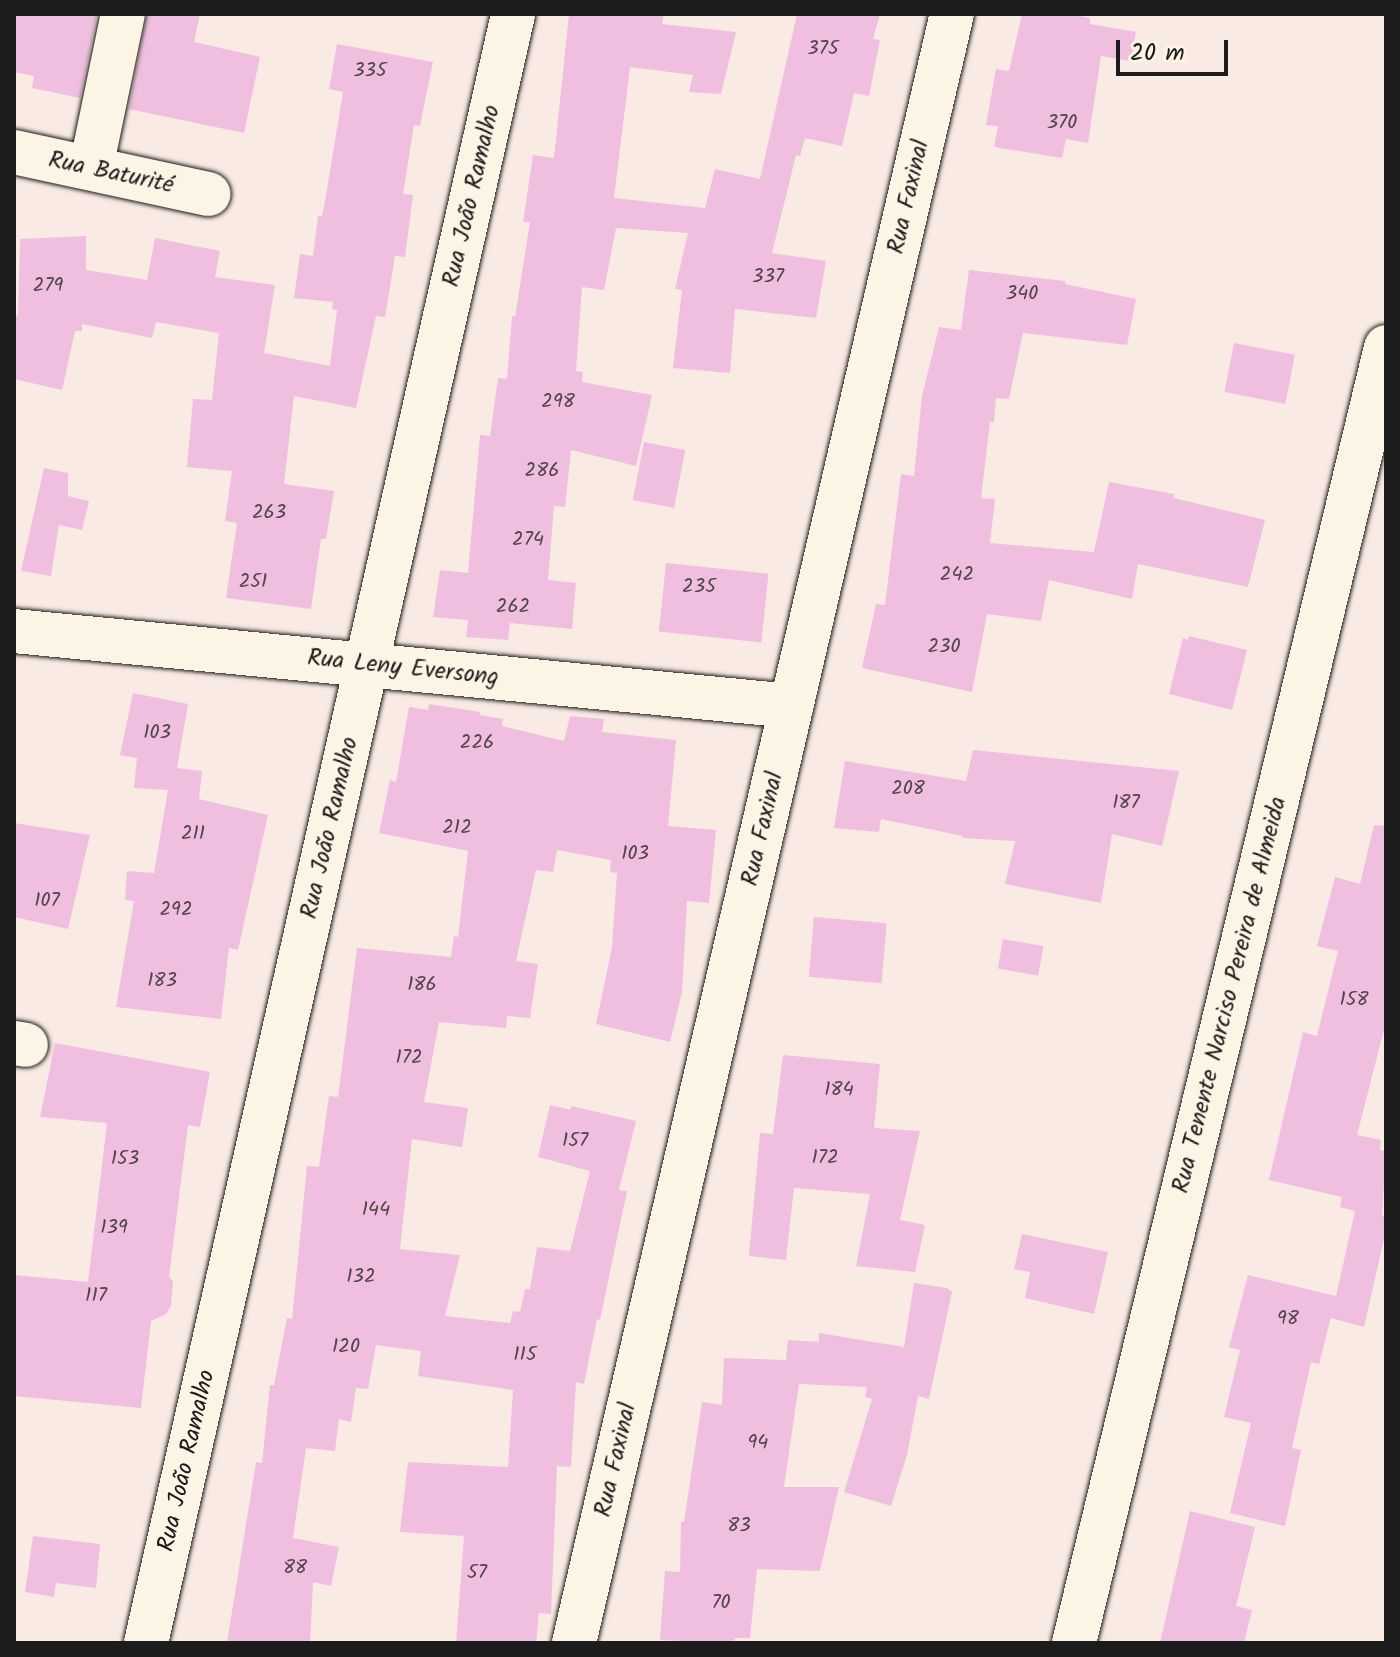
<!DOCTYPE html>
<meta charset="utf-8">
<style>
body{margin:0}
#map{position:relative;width:1400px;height:1657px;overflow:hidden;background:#faeae4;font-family:Kalam,sans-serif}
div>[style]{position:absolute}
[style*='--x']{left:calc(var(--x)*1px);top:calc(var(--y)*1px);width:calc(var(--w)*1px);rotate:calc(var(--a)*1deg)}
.building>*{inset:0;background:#f0bfdf;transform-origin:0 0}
.roads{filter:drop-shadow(0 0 2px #1c1c1c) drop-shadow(0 0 2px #1c1c1c)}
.minor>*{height:44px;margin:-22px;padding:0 22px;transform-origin:22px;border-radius:22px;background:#fcf5e5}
span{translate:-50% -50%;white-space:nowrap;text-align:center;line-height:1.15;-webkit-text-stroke:6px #fcf5e5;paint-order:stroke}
.number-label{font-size:20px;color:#51454d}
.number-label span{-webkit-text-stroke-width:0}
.street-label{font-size:24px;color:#1c1c1c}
.frame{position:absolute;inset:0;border:16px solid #1c1c1c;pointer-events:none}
.scale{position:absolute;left:1116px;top:40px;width:112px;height:36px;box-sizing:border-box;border:4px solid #1c1c1c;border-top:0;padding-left:10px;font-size:24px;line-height:28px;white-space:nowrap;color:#1c1c1c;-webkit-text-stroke:6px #fcf5e5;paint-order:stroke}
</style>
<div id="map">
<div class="building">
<i style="clip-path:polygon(14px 14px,97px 14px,80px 98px,32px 88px,34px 76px,14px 72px)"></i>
<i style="clip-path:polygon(147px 14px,200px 14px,194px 42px,260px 57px,244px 133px,129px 109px)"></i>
<i style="clip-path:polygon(569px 14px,664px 14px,662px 24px,736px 32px,721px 94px,689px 92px,693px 75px,630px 67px,614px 198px,705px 208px,715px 169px,760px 179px,797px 14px,880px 14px,873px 39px,880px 40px,869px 96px,854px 93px,842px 146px,805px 138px,800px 156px,796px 155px,772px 253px,826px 261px,816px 318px,735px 309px,730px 373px,673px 368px,682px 290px,675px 289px,688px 233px,616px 228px,604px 290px,582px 287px,576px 371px,583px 372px,582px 382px,652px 395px,636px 466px,571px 450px,565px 507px,554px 506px,548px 580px,576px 583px,572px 629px,510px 623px,508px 640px,466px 637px,468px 620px,433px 617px,440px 570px,468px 573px,480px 435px,490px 436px,498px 378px,507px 379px,512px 316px,515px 317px,530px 222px,523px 222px,533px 155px,554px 158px)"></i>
<i style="clip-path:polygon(1022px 14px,1070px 14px,1090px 18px,1090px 24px,1136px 32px,1131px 61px,1101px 56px,1088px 143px,1066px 139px,1062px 158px,994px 147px,998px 126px,986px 125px,996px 69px,1009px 71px)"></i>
<i style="clip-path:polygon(337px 44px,433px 62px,420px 126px,414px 125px,403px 194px,413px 195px,405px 257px,395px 256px,385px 317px,376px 316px,356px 408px,294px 396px,284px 484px,334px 491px,326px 539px,321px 539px,311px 609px,226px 598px,237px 523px,225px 521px,232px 471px,187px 467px,193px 399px,212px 400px,219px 333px,156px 322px,152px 338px,82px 324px,82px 331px,75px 331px,62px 390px,14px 379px,14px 315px,18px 316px,20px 239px,86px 236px,86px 270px,147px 280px,155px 238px,220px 251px,215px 277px,275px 285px,264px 353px,330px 366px,337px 310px,332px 309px,333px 302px,294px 298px,300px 254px,313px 256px,318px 216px,322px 216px,325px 201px,343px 92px,329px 89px)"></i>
<i style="clip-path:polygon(969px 270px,1065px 281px,1065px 284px,1136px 299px,1127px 345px,1023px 333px,1009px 399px,996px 398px,994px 422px,990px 422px,981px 498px,995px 499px,990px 543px,1094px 552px,1109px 482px,1174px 494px,1174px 498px,1265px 520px,1248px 587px,1138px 564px,1132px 599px,1049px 580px,1041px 621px,987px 614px,972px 692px,862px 668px,876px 604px,885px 605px,901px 474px,914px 476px,922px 396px,939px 327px,961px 330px)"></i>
<i style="left:1234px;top:343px;width:62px;height:50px;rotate:11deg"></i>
<i style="left:644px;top:442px;width:42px;height:59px;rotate:11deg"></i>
<i style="clip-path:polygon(44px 468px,68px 473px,68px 496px,89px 501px,82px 530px,59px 525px,51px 576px,21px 571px)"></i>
<i style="left:666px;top:563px;width:103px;height:69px;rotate:6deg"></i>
<i style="clip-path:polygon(1189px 636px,1247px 650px,1232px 710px,1169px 694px,1183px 638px,1188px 640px)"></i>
<i style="clip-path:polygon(133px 693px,188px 704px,177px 768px,202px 771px,199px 799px,268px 815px,238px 950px,229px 948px,221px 1019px,116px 1007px,134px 901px,125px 900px,127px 871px,154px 873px,168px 790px,134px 788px,137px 758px,120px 755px)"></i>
<i style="clip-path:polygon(429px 704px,480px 712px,480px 715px,503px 719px,502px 726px,564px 741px,570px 716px,604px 719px,602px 732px,676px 740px,668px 826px,716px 830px,709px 903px,687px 901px,682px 992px,670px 1042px,596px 1024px,612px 947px,617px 873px,610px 872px,611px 860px,557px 850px,553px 872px,536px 870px,516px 961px,538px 964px,530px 1018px,507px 1016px,506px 1028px,439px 1022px,424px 1102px,468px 1108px,462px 1147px,412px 1139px,400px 1249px,460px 1255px,445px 1316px,510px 1323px,513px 1311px,520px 1312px,525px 1289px,530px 1289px,537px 1247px,570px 1251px,590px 1171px,538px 1157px,550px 1105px,571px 1110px,571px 1106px,636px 1121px,619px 1190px,627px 1191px,600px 1320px,597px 1319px,584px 1384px,576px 1382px,571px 1467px,557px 1466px,551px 1614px,539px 1613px,536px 1643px,456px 1643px,464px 1536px,400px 1532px,408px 1462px,508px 1467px,513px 1390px,418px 1376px,421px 1351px,376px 1345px,368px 1389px,356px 1388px,351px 1422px,339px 1419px,335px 1451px,306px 1448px,293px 1538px,339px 1547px,331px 1586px,313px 1582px,310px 1643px,227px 1643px,256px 1462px,262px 1463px,270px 1385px,274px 1385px,287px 1318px,292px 1319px,307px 1166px,319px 1167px,329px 1096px,338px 1097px,357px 948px,451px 957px,454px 936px,458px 937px,468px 851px,379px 833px,390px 780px,396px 782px,409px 707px,428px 710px)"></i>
<i style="clip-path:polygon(973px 750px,1179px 771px,1162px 846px,1112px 834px,1101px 903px,1005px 884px,1015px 841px,962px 838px,963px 836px,881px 819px,879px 832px,834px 828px,845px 761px,966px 781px)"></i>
<i style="clip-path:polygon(14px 823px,90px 835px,68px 929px,14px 917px)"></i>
<i style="clip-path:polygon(1374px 825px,1386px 826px,1386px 1022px,1357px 1135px,1381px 1140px,1380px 1150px,1386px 1152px,1382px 1216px,1386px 1217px,1386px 1230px,1364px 1327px,1331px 1318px,1332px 1313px,1319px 1364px,1311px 1362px,1292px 1448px,1301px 1450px,1285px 1526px,1230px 1513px,1251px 1423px,1224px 1417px,1240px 1350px,1229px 1347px,1248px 1275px,1336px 1296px,1355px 1211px,1340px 1207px,1342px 1197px,1269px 1180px,1303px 1032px,1317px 1036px,1338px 951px,1317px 946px,1335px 877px,1360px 884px)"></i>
<i style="left:814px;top:917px;width:73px;height:60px;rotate:5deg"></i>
<i style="left:1003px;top:939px;width:41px;height:30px;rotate:10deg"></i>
<i style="clip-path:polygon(55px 1043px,210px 1072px,200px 1127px,188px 1125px,169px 1277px,173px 1281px,171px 1306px,166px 1314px,151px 1321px,141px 1408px,14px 1396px,14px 1275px,88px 1282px,107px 1123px,40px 1117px)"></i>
<i style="clip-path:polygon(783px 1055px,880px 1064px,874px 1128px,920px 1131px,900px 1220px,925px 1225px,915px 1272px,856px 1266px,870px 1194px,794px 1188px,786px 1260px,749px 1256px,760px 1133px,773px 1134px)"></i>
<i style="clip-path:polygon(1022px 1234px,1108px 1252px,1094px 1314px,1025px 1298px,1030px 1272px,1014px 1269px)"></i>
<i style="clip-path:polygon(914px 1283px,947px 1288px,952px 1292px,929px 1399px,918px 1396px,907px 1455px,891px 1506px,844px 1492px,872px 1399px,865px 1397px,867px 1387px,799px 1384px,784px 1487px,839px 1487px,820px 1571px,757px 1569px,750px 1638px,735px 1638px,734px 1643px,660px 1640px,665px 1571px,680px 1572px,681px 1522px,684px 1522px,702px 1402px,722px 1405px,724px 1358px,786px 1360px,788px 1340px,819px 1342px,819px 1333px,904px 1347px)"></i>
<i style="clip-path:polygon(1190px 1511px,1255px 1527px,1236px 1606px,1252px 1610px,1244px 1643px,1160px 1643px)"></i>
<i style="clip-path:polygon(33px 1536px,100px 1544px,96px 1588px,56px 1583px,54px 1597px,25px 1592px)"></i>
</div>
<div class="roads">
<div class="minor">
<i style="--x:14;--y:152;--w:199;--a:12.2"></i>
<i style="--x:91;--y:168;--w:157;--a:-78.3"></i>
<i style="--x:14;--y:631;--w:781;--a:5.51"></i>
<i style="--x:14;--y:1043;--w:12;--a:9"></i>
<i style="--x:146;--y:1643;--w:1670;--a:-77.3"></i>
<i style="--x:574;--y:1643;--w:1672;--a:-76.94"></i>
<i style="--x:1074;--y:1643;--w:1333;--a:-76.46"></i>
</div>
</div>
<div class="number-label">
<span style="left:823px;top:49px">375</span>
<span style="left:370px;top:71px">335</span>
<span style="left:1062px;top:123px">370</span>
<span style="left:768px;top:277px">337</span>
<span style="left:48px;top:286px">279</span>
<span style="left:1022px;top:294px">340</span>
<span style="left:558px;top:402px">298</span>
<span style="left:542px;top:471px">286</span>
<span style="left:269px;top:513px">263</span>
<span style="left:528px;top:540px">274</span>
<span style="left:957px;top:575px">242</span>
<span style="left:253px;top:582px">251</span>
<span style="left:699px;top:587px">235</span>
<span style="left:513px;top:607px">262</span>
<span style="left:944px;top:647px">230</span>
<span style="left:157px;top:733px">103</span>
<span style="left:477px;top:743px">226</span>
<span style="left:908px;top:789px">208</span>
<span style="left:1126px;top:803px">187</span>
<span style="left:457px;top:828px">212</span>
<span style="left:193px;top:834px">211</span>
<span style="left:635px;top:854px">103</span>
<span style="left:47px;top:901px">107</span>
<span style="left:176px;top:910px">292</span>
<span style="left:162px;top:981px">183</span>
<span style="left:422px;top:985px">186</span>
<span style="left:1354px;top:1000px">158</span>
<span style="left:409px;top:1058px">172</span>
<span style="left:839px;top:1090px">184</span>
<span style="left:575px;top:1141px">157</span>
<span style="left:825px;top:1158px">172</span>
<span style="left:125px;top:1159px">153</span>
<span style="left:376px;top:1210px">144</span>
<span style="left:114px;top:1228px">139</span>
<span style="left:361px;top:1277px">132</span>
<span style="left:96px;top:1296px">117</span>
<span style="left:1288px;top:1319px">98</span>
<span style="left:346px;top:1347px">120</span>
<span style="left:525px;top:1355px">115</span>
<span style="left:758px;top:1443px">94</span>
<span style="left:739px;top:1526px">83</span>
<span style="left:295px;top:1568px">88</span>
<span style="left:477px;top:1573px">57</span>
<span style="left:721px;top:1603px">70</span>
</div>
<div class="street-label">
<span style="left:111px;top:173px;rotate:12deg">Rua Baturité</span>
<span style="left:472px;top:196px;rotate:-77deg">Rua João Ramalho</span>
<span style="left:909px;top:197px;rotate:-77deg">Rua Faxinal</span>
<span style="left:403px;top:668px;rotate:6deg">Rua Leny Eversong</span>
<span style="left:330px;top:828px;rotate:-77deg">Rua João Ramalho</span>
<span style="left:763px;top:829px;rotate:-77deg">Rua Faxinal</span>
<span style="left:1230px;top:995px;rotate:-76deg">Rua Tenente Narciso Pereira de Almeida</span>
<span style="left:616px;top:1460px;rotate:-77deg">Rua Faxinal</span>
<span style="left:187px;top:1461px;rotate:-77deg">Rua João Ramalho</span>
</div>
<div class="frame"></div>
<div class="scale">20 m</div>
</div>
